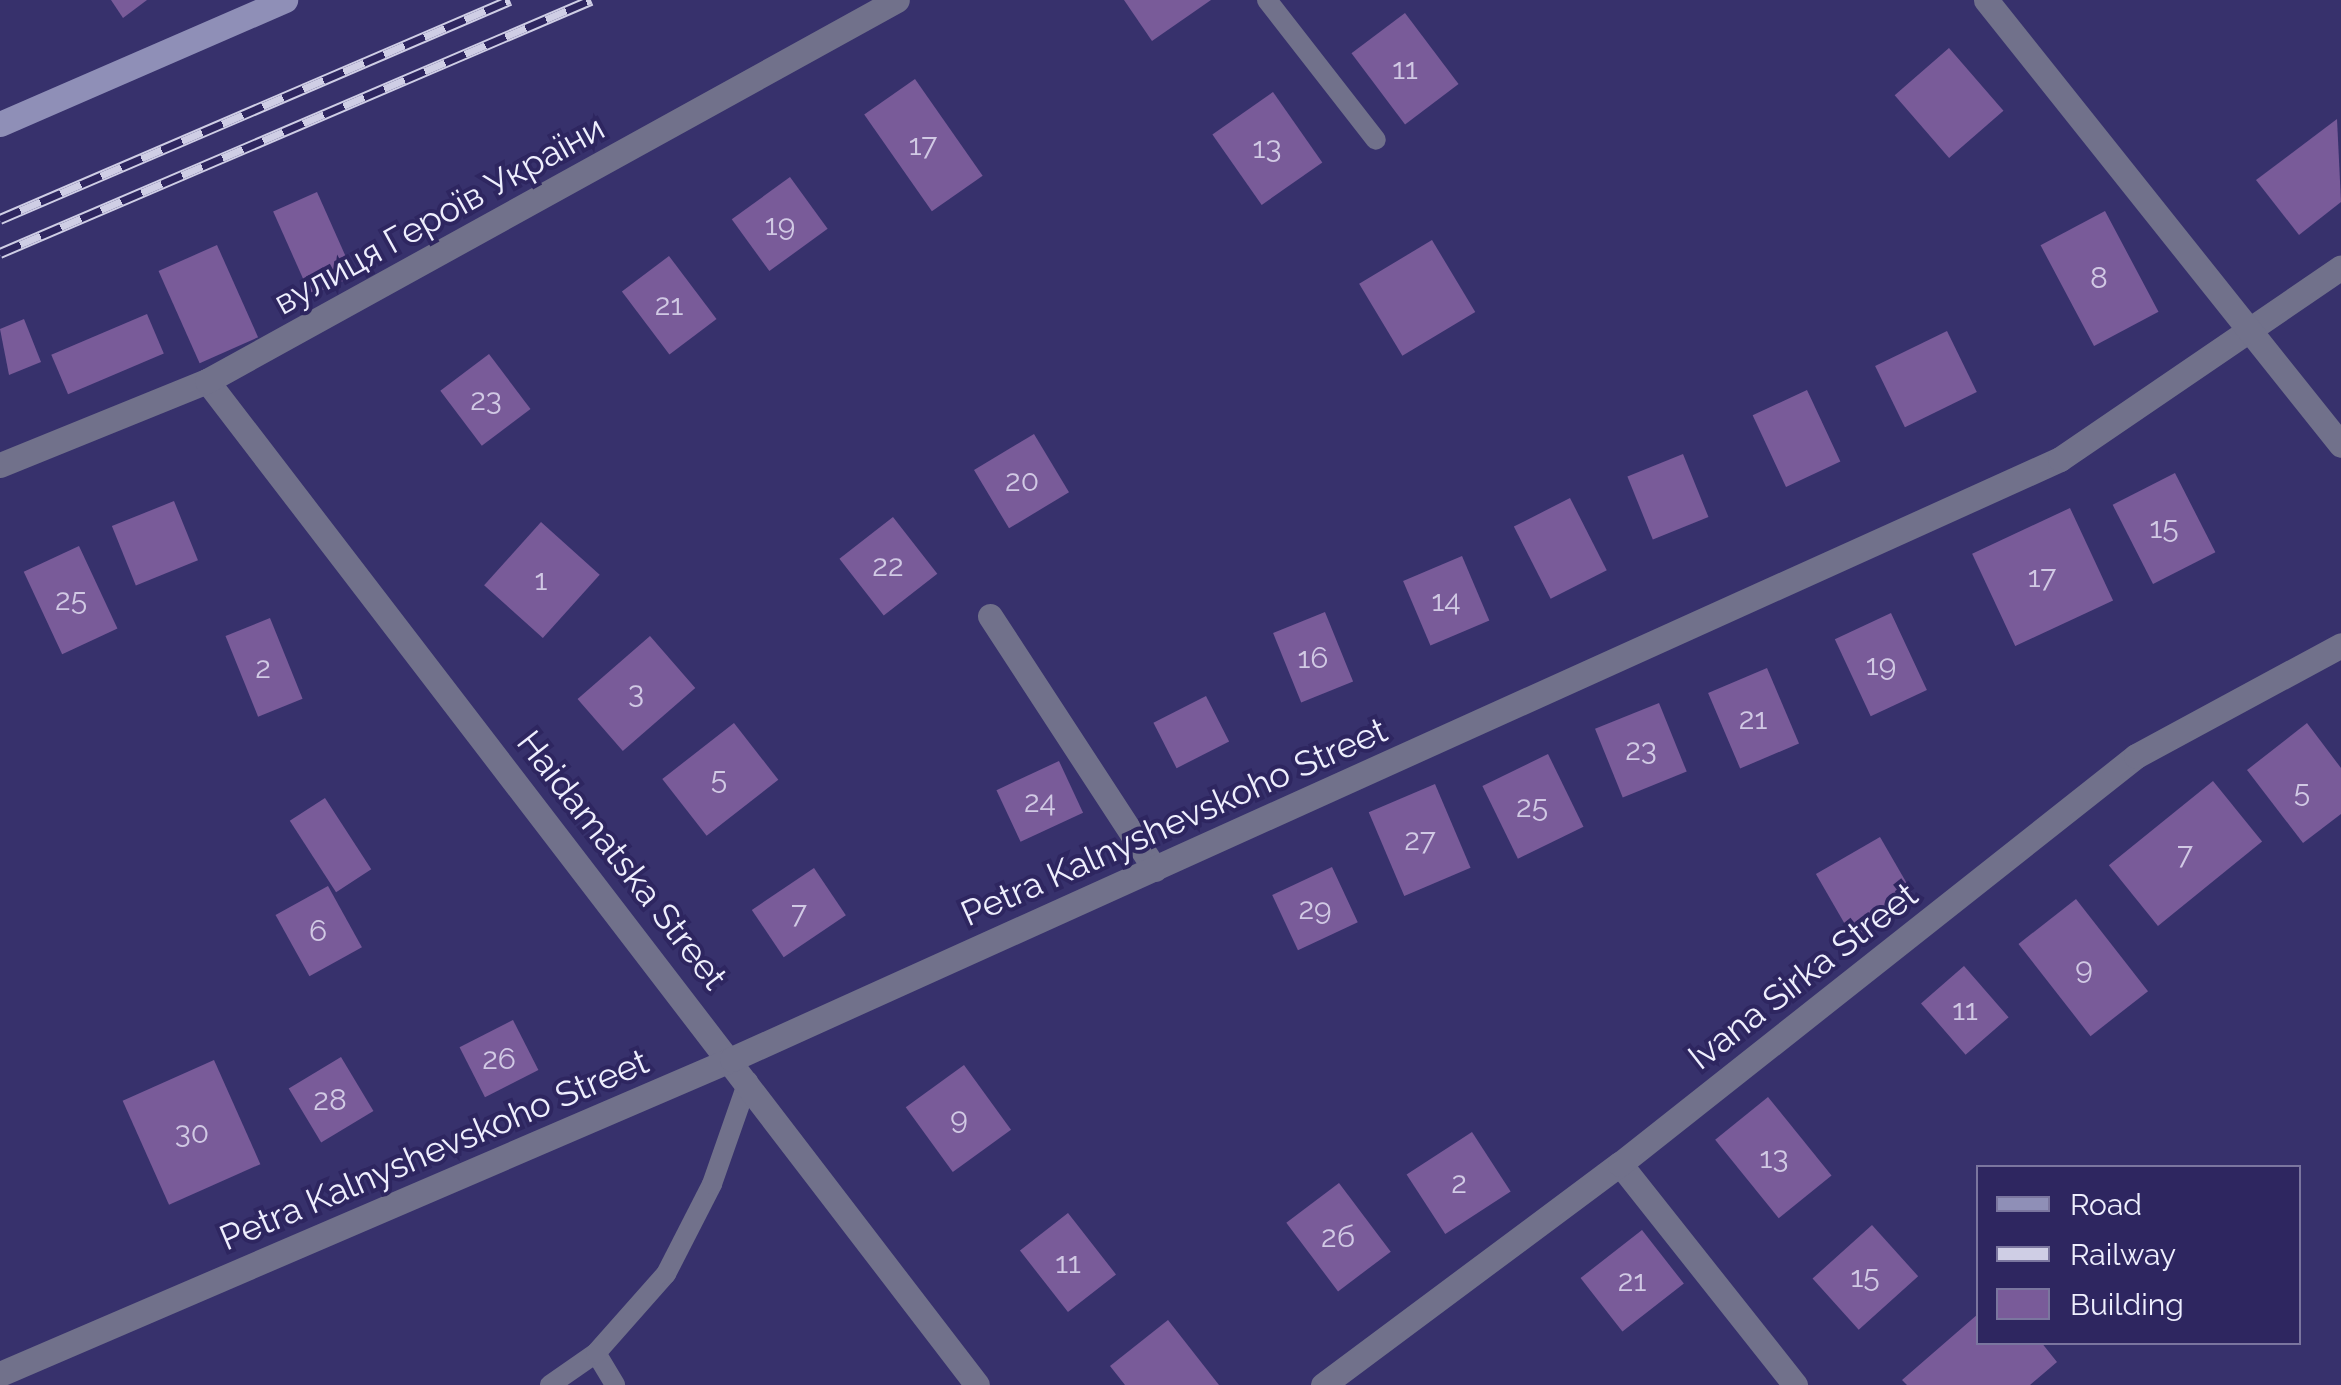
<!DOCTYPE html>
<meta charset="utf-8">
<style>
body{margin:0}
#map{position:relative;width:2341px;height:1385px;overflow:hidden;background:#37316c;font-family:Raleway,sans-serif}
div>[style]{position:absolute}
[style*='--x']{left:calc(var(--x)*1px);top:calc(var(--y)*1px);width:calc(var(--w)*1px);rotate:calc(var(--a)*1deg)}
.building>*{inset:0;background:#795b99;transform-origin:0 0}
.service>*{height:20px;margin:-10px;padding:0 10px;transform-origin:10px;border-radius:10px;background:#71718b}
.minor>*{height:25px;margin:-12.5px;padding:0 12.5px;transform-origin:12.5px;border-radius:12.5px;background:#71718b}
.tertiary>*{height:25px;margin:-12.5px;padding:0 12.5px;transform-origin:12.5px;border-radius:12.5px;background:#71718b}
.secondary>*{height:25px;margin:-12.5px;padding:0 12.5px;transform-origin:12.5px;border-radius:12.5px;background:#8f8fb7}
.rail>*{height:11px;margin-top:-5.5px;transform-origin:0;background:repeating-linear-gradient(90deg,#2e2660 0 22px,#cfcee5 0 44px);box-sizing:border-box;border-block:2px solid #cfcee5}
span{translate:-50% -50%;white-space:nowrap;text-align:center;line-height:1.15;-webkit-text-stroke:8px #2e2660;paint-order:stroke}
.number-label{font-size:30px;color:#d1c9e4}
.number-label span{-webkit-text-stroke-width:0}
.street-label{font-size:35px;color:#eeeefd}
.legend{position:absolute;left:1976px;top:1165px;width:325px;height:180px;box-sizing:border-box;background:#2e2660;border:2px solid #7b769f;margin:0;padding:12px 18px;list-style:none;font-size:30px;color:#eeeefd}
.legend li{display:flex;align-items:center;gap:20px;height:50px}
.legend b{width:50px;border:2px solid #7b769f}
</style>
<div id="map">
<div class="building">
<i style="clip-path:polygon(111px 0,147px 0,123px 18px)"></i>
<i style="clip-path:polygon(1124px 0,1211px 0,1152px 41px)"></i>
<i style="left:1405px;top:13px;width:89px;height:67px;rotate:53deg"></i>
<i style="left:1949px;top:48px;width:83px;height:72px;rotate:49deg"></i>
<i style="left:915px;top:79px;width:118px;height:62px;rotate:55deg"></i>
<i style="left:1273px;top:92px;width:86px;height:74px;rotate:55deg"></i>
<i style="clip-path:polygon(2337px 119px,2341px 202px,2299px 235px,2256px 180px)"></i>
<i style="left:790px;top:177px;width:64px;height:72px;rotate:54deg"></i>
<i style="left:317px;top:192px;width:92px;height:48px;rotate:66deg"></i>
<i style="left:2105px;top:211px;width:114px;height:73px;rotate:62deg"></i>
<i style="left:1432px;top:240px;width:84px;height:85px;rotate:59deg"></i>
<i style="left:217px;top:245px;width:101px;height:64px;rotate:66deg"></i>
<i style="left:669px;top:256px;width:79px;height:59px;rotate:53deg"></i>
<i style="left:147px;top:314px;width:43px;height:104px;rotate:67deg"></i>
<i style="clip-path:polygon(24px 319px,41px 362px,9px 375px,0 329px)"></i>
<i style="left:1947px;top:331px;width:68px;height:80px;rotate:64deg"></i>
<i style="left:489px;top:354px;width:69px;height:61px;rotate:53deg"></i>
<i style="left:1807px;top:390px;width:79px;height:60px;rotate:65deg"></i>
<i style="left:1034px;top:434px;width:68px;height:70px;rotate:59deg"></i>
<i style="left:1683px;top:454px;width:68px;height:60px;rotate:68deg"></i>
<i style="left:2175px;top:473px;width:89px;height:70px;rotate:63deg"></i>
<i style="left:1570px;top:498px;width:81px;height:63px;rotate:63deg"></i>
<i style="left:174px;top:501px;width:64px;height:67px;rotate:68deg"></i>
<i style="left:2070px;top:508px;width:102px;height:108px;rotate:65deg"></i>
<i style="left:893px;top:517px;width:72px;height:68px;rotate:52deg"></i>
<i style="left:541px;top:522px;width:79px;height:85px;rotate:42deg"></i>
<i style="left:79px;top:546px;width:91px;height:61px;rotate:65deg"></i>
<i style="left:1462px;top:556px;width:70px;height:64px;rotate:67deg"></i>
<i style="left:1325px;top:612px;width:75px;height:56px;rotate:68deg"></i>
<i style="left:1891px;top:613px;width:85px;height:62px;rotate:65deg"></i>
<i style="left:270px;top:618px;width:87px;height:48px;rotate:68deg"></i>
<i style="left:650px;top:636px;width:69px;height:96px;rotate:49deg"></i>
<i style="left:1767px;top:668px;width:82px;height:64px;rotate:67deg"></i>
<i style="left:1206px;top:696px;width:51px;height:59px;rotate:63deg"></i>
<i style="left:1659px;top:703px;width:74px;height:69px;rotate:68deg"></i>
<i style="left:734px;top:723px;width:72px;height:91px;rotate:52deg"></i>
<i style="clip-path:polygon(2307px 723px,2341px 768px,2341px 814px,2303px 843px,2247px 770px)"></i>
<i style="left:1548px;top:754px;width:81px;height:73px;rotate:64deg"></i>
<i style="left:1059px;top:761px;width:57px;height:69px;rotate:65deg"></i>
<i style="left:2213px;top:781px;width:78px;height:134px;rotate:51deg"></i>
<i style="left:1435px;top:784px;width:91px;height:72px;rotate:67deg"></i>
<i style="left:325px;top:798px;width:85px;height:42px;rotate:57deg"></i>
<i style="left:1880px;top:837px;width:74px;height:74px;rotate:60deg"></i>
<i style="left:1332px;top:867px;width:61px;height:66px;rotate:65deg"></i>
<i style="left:814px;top:868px;width:57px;height:75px;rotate:56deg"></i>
<i style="left:328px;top:886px;width:70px;height:60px;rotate:61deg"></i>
<i style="left:2076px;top:899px;width:117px;height:73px;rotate:52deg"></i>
<i style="left:1964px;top:966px;width:68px;height:57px;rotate:49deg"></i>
<i style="left:513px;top:1020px;width:56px;height:60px;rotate:63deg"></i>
<i style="left:341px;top:1057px;width:63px;height:61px;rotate:59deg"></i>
<i style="left:214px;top:1060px;width:114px;height:100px;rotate:66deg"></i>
<i style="left:964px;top:1065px;width:80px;height:72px;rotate:54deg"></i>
<i style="left:1768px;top:1097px;width:101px;height:68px;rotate:51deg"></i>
<i style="left:1472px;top:1132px;width:71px;height:78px;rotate:57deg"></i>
<i style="left:1339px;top:1183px;width:86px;height:66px;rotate:53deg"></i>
<i style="left:1068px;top:1213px;width:78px;height:61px;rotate:52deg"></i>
<i style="left:1872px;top:1225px;width:69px;height:80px;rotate:48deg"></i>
<i style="left:1642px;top:1230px;width:68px;height:78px;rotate:52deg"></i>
<i style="clip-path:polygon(1978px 1314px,1978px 1342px,2041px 1342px,2057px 1362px,2030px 1385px,1907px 1385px,1902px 1380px)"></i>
<i style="clip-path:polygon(1168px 1320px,1219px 1385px,1125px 1385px,1110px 1366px)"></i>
</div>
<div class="service">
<i style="--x:1267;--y:0;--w:177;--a:52.1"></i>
<i style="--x:596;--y:1353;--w:37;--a:59"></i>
<i style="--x:550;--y:1385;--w:56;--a:-34.8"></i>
<i style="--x:596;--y:1353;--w:106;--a:-48.5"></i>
<i style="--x:666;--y:1274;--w:101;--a:-62.9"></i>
<i style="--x:712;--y:1184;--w:109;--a:-70.7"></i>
</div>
<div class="minor">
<i style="--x:207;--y:381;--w:1265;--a:52.51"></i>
<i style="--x:990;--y:616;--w:302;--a:56.9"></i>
<i style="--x:1620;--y:1164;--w:282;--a:51.6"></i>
<i style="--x:0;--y:1374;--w:797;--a:-23.28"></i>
<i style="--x:732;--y:1059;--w:1457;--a:-24.31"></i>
<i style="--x:2060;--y:459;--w:340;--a:-34.3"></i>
</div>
<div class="tertiary">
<i style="--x:1986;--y:0;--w:569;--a:51.42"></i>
<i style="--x:0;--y:465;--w:223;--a:-22.1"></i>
<i style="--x:207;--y:381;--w:788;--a:-28.91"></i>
<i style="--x:1323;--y:1385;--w:370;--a:-36.7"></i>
<i style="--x:1620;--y:1164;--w:658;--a:-38.33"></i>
<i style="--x:2136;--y:756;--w:233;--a:-28.4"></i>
</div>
<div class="secondary">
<i style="--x:0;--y:124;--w:311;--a:-23.5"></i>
</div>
<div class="rail">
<i style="--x:0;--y:219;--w:555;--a:-23.24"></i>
<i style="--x:0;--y:253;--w:643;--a:-23.18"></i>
</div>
<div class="number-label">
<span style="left:1405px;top:69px">11</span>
<span style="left:923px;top:145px">17</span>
<span style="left:1267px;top:148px">13</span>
<span style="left:780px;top:225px">19</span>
<span style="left:2099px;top:278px">8</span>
<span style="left:669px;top:305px">21</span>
<span style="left:486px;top:400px">23</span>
<span style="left:1022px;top:481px">20</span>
<span style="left:2164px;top:528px">15</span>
<span style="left:888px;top:566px">22</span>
<span style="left:2042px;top:577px">17</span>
<span style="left:541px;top:580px">1</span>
<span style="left:71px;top:600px">25</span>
<span style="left:1446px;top:601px">14</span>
<span style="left:1313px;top:658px">16</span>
<span style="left:1881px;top:665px">19</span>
<span style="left:263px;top:668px">2</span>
<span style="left:636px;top:693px">3</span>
<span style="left:1753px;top:719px">21</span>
<span style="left:1641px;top:750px">23</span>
<span style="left:719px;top:779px">5</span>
<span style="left:2302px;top:792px">5</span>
<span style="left:1040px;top:802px">24</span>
<span style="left:1532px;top:807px">25</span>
<span style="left:1420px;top:840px">27</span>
<span style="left:2185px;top:854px">7</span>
<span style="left:1315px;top:909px">29</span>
<span style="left:799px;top:913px">7</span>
<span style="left:318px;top:931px">6</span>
<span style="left:2084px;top:968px">9</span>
<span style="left:1965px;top:1010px">11</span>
<span style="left:499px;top:1059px">26</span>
<span style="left:330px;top:1100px">28</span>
<span style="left:959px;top:1118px">9</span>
<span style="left:192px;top:1133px">30</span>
<span style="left:1774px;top:1158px">13</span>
<span style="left:1459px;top:1183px">2</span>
<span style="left:1338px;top:1237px">2б</span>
<span style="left:1068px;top:1263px">11</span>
<span style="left:1865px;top:1277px">15</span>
<span style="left:1632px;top:1281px">21</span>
</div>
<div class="street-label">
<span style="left:439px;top:215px;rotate:-29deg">вулиця Героїв України</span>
<span style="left:1174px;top:822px;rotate:-24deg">Petra Kalnyshevskoho Street</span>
<span style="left:622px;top:860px;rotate:52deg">Haidamatska Street</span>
<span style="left:1803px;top:976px;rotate:-38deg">Ivana Sirka Street</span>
<span style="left:434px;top:1150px;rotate:-23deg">Petra Kalnyshevskoho Street</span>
</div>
<ul class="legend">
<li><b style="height:12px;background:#8f8fb7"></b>Road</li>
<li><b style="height:12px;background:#cfcee5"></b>Railway</li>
<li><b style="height:28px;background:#795b99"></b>Building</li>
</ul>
</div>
